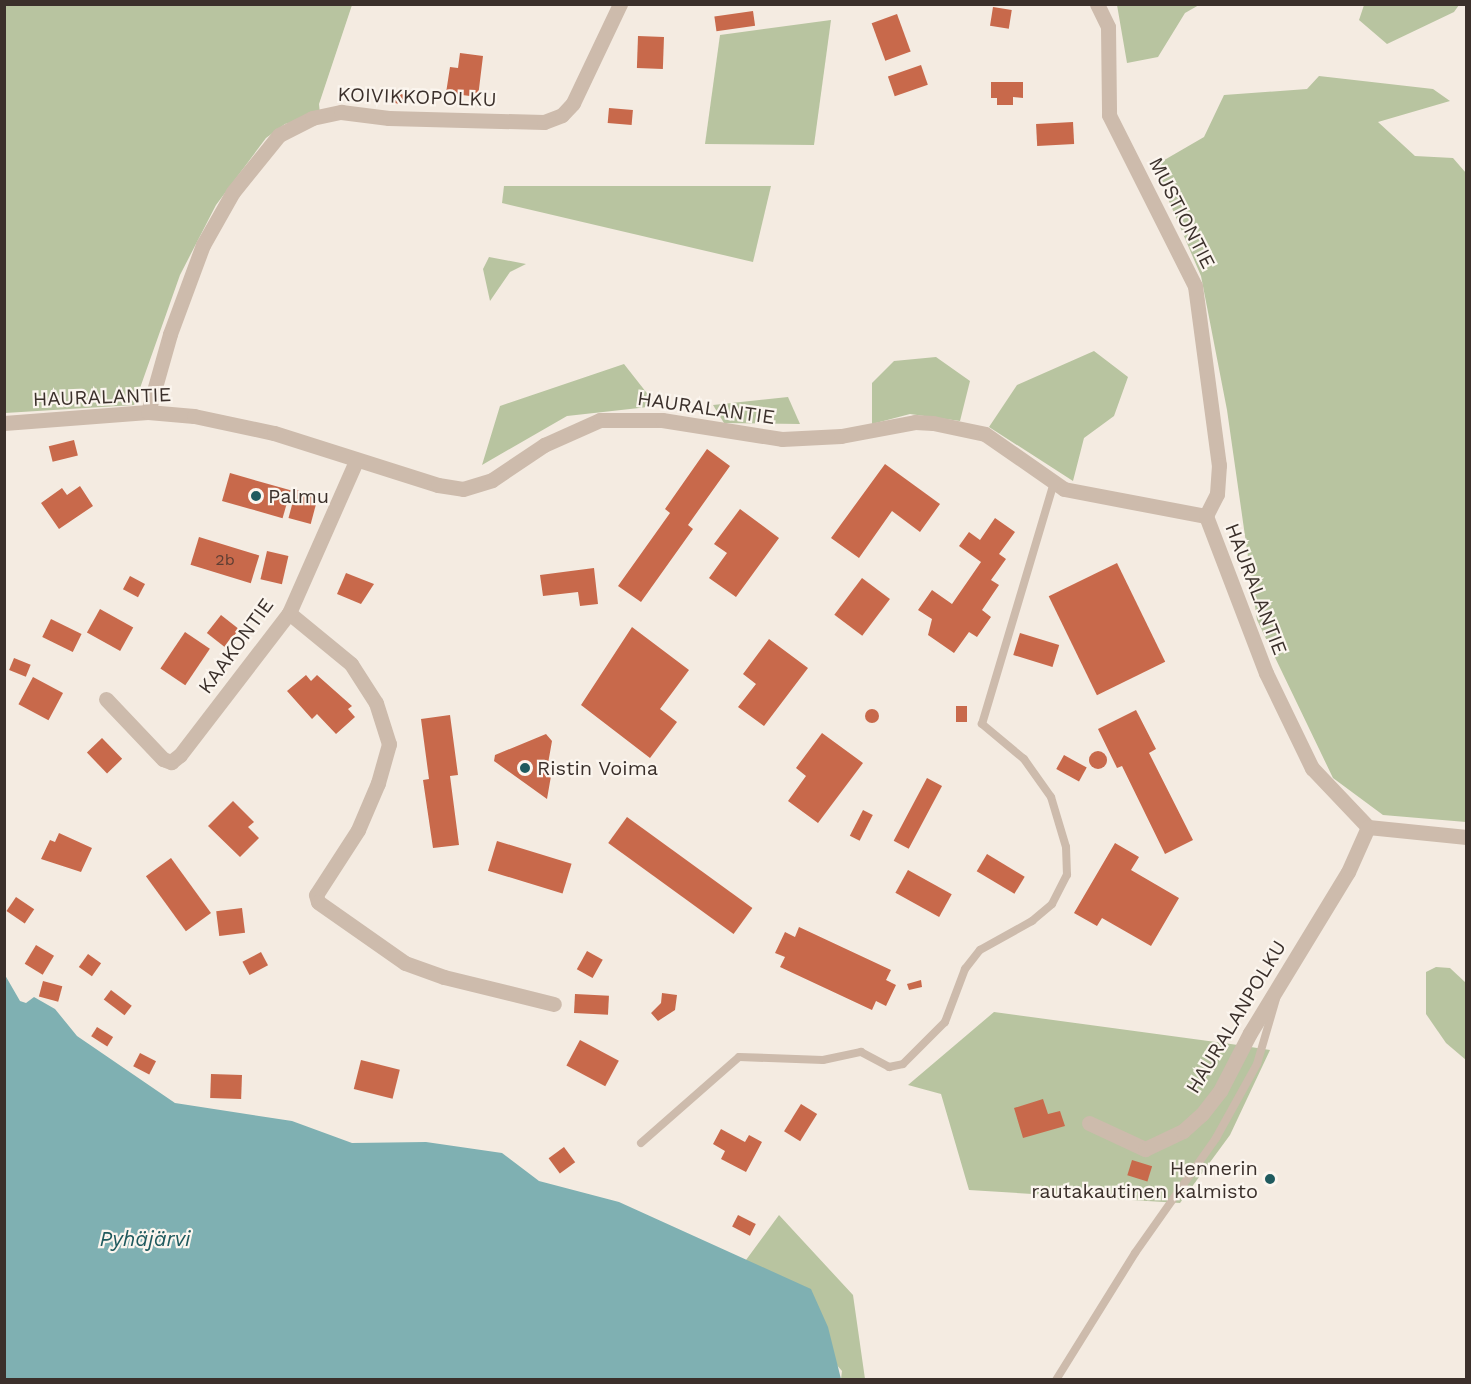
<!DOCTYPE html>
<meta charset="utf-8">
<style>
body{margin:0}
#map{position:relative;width:1471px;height:1384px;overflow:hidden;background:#f4ebe1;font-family:"Work Sans",sans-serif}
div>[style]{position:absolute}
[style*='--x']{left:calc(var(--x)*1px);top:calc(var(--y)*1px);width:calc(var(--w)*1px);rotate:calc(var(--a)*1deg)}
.green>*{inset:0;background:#b8c4a0}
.water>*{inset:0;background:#7fb0b2}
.building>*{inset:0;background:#c8694b;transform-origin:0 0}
.round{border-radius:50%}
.service>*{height:8px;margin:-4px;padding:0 4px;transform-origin:4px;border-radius:4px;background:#cdbbac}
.minor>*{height:15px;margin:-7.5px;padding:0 7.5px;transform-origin:7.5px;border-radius:7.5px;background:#cdbbac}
.dots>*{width:16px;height:16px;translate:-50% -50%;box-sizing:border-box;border:3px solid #fbf5ee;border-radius:50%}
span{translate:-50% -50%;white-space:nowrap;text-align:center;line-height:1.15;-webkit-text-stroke:4.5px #fbf5ee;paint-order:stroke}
.number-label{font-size:16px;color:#5e3e33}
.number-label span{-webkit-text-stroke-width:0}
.street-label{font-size:20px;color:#3b302b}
.poi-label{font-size:20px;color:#3b302b}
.left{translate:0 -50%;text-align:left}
.right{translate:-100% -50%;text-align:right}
.water-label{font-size:21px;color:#1f5a5e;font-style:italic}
.frame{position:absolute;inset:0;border:6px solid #3b302b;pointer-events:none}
</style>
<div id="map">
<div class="green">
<i style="clip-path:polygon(5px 5px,352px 5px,319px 104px,320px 114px,285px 124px,266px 138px,216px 205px,180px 275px,134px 405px,5px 413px)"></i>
<i style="clip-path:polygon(1117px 5px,1117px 4px,1199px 5px,1185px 13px,1158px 57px,1127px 63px)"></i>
<i style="clip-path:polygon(1364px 5px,1364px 4px,1459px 5px,1454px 12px,1387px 44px,1359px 20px)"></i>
<i style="clip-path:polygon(831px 20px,814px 145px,705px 144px,720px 35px)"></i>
<i style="clip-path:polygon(1319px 76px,1433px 89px,1450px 101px,1378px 122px,1415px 156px,1453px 158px,1466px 173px,1466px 822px,1383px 815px,1333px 778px,1257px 620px,1227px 410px,1201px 276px,1154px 166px,1204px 137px,1224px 95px,1307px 89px)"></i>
<i style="clip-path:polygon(504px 186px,771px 186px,753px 262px,502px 203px)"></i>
<i style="clip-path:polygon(489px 257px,526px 264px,510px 272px,490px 301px,483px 269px)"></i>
<i style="clip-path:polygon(1094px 351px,1128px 377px,1114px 416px,1084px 438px,1073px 481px,989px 427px,1017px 385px)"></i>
<i style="clip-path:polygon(936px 357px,970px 381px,960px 421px,910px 414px,872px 424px,872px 383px,894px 361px)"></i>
<i style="clip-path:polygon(624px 364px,657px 406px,567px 416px,482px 465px,500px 406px)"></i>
<i style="clip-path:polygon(788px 397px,800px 424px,724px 423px,713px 405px)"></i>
<i style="clip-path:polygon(1436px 967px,1450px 968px,1466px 983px,1466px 1060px,1446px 1043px,1426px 1014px,1426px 972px)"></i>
<i style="clip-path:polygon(994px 1012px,1238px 1045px,1270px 1050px,1230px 1135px,1180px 1203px,969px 1190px,941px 1094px,908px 1085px)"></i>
<i style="clip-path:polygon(779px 1215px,853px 1295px,865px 1379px,841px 1379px,842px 1371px,746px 1260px)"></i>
</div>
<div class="water">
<i style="clip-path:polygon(5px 975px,20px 1001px,26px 1003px,34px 997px,55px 1009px,77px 1036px,175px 1103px,292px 1121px,352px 1143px,426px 1142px,502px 1153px,539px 1181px,619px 1202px,811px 1289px,828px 1327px,841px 1379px,5px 1379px)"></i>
</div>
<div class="building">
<i style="left:993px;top:7px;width:19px;height:19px;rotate:9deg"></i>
<i style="left:753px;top:11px;width:15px;height:39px;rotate:82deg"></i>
<i style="left:897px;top:14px;width:40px;height:27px;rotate:70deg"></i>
<i style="left:638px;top:36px;width:26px;height:32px;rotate:2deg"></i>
<i style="clip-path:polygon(460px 53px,483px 56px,478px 97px,446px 93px,450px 67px,458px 68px)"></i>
<i style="left:921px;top:65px;width:21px;height:35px;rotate:71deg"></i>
<i style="clip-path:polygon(991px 82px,1023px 82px,1023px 98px,1013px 97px,1013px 105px,997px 105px,997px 98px,991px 98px)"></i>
<i style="left:395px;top:93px;width:11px;height:10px;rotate:10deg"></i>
<i style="left:609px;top:108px;width:24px;height:15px;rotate:5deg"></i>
<i style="left:1073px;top:122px;width:22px;height:37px;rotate:87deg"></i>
<i style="left:74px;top:440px;width:16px;height:26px;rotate:76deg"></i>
<i style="clip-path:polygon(707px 449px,730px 466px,688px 525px,693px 529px,641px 602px,618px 586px,670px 513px,665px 509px)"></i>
<i style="clip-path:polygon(885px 464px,940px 504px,920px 532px,892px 511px,859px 558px,831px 538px)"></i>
<i style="left:230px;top:473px;width:63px;height:29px;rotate:16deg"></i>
<i style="clip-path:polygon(80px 486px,93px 506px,59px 529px,41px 503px,62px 488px,67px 495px)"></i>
<i style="left:296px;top:490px;width:23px;height:29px;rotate:15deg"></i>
<i style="clip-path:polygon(740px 509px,779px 538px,736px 597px,709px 578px,727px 553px,714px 544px)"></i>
<i style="clip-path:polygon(995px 518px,1015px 532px,999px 554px,1006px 559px,991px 580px,999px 585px,982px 610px,991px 617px,977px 637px,969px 632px,954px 653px,928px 635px,932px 619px,918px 610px,932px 590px,952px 604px,981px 562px,959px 546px,969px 532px,980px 540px)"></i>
<i style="left:199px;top:537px;width:63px;height:29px;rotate:17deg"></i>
<i style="left:267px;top:551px;width:22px;height:29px;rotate:13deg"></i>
<i style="left:1117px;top:563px;width:110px;height:76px;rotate:64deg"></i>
<i style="clip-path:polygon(594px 568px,598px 604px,580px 606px,578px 592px,543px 596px,540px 575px)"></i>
<i style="clip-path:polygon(346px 573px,374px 584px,361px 604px,337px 594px)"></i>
<i style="left:130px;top:576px;width:17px;height:15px;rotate:28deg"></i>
<i style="left:862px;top:578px;width:35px;height:46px;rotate:37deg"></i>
<i style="left:100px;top:609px;width:38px;height:27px;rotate:29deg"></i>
<i style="left:221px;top:615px;width:23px;height:23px;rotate:38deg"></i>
<i style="left:51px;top:619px;width:34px;height:20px;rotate:26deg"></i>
<i style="clip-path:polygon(632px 627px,689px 670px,660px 709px,677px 722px,650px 758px,581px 705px)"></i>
<i style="left:185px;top:632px;width:30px;height:44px;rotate:34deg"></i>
<i style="left:1020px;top:633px;width:41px;height:23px;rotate:17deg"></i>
<i style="clip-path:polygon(769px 639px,808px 668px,764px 726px,738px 707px,756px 684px,743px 674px)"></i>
<i style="left:14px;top:658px;width:18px;height:13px;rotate:22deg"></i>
<i style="clip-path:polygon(306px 675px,311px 681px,317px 675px,352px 706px,348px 709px,355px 717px,336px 734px,317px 714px,312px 719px,287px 691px)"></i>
<i style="left:33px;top:677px;width:34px;height:31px;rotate:28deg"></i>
<i style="left:967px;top:706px;width:16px;height:11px;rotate:90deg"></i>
<i class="round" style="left:865px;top:709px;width:14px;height:14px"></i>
<i style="clip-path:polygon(1136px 710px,1156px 749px,1149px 753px,1193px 840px,1165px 854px,1122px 766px,1117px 768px,1098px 729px)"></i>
<i style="clip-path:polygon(450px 715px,458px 775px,450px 776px,459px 845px,433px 848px,423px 780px,429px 779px,421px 719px)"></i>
<i style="clip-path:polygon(822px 733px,863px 763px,818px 823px,788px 801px,806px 776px,796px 768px)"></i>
<i style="clip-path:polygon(546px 734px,552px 741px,546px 775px,551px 776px,547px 799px,494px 761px,495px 755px)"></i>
<i style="left:102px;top:738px;width:29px;height:21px;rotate:46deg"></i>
<i class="round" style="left:1089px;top:751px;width:18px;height:18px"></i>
<i style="left:1064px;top:755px;width:26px;height:16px;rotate:29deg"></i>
<i style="left:927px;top:778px;width:17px;height:71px;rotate:28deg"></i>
<i style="clip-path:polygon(233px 801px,254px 822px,248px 827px,259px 838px,240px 857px,208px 826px)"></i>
<i style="left:863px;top:810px;width:11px;height:29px;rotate:27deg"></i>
<i style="left:627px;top:817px;width:155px;height:32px;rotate:36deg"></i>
<i style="clip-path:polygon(59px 833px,92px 848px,81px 872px,41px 859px,50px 840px,55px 842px)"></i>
<i style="left:497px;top:841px;width:78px;height:31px;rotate:17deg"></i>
<i style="clip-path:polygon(1115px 843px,1139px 857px,1131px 870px,1179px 898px,1151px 946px,1102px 918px,1097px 926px,1074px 913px)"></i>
<i style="left:987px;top:854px;width:44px;height:20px;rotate:31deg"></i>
<i style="left:171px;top:858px;width:68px;height:31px;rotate:54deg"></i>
<i style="left:908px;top:870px;width:50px;height:26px;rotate:29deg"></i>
<i style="left:16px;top:897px;width:22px;height:17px;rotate:34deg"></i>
<i style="left:242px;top:908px;width:25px;height:26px;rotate:83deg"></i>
<i style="clip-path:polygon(799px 927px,891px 970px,886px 980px,896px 985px,886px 1006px,876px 1001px,872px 1010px,780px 967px,785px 957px,775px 953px,785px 932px,795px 937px)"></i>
<i style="left:36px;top:945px;width:21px;height:22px;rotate:31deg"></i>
<i style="left:587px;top:951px;width:18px;height:21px;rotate:29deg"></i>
<i style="left:261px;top:952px;width:15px;height:21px;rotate:62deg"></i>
<i style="left:88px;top:954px;width:16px;height:16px;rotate:35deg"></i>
<i style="clip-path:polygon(921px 980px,922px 987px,909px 990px,907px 984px)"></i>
<i style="left:43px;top:981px;width:20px;height:16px;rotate:15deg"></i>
<i style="left:111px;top:990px;width:26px;height:12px;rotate:37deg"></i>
<i style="clip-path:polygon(662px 993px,677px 995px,675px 1010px,658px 1021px,651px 1013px,661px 1003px)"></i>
<i style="left:575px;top:994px;width:34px;height:19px;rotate:3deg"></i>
<i style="left:97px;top:1027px;width:19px;height:11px;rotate:32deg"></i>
<i style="left:580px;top:1040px;width:44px;height:29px;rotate:28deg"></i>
<i style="left:140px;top:1053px;width:18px;height:15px;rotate:27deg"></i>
<i style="left:361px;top:1060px;width:40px;height:30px;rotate:14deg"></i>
<i style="left:211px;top:1074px;width:31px;height:24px;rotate:2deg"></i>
<i style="clip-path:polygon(1043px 1099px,1048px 1114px,1060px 1111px,1065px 1126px,1023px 1138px,1014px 1108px)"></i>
<i style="left:801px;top:1104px;width:19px;height:32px;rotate:32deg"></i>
<i style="clip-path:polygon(721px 1129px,745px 1142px,749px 1135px,762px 1142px,746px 1172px,721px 1159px,725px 1151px,713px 1144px)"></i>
<i style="left:564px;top:1147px;width:19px;height:19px;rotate:54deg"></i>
<i style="left:1132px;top:1160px;width:21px;height:16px;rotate:17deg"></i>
<i style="left:738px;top:1215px;width:20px;height:13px;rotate:27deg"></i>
</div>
<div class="service">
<i style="--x:641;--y:1143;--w:130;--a:-41.3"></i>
<i style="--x:739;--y:1057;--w:84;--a:2"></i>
<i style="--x:823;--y:1060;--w:39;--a:-12"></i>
<i style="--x:861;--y:1052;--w:32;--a:28"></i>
<i style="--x:889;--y:1067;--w:14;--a:-12"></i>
<i style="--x:903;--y:1064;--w:59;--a:-45"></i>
<i style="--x:945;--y:1022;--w:57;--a:-69.3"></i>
<i style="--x:965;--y:969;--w:24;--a:-52"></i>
<i style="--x:980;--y:950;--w:60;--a:-29.1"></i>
<i style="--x:1032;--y:921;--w:26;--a:-40"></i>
<i style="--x:1052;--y:904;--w:33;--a:-63"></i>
<i style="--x:1067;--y:875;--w:28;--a:-92"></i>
<i style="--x:1066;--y:847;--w:52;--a:-106.7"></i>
<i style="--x:1051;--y:797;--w:47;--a:-125.4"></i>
<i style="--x:1024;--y:759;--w:55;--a:-140.2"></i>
<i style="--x:982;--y:724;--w:252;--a:-73.4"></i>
<i style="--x:1056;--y:1380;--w:150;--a:-58.1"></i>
<i style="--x:1135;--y:1253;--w:141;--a:-54.8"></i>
<i style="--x:1216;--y:1138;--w:85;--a:-61"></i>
<i style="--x:1257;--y:1064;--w:68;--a:-73.7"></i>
</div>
<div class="minor">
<i style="--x:1097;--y:4;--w:25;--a:64"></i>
<i style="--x:1108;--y:27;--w:88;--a:89.3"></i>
<i style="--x:1109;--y:115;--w:191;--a:63.3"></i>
<i style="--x:1195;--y:286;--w:181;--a:82.4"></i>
<i style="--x:1219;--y:465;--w:29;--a:94"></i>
<i style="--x:1217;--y:494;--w:25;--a:117"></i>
<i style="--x:148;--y:412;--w:81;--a:-74.2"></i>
<i style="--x:170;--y:334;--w:95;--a:-69.7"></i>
<i style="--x:203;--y:245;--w:61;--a:-60.5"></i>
<i style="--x:233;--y:192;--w:73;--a:-51.1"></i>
<i style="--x:279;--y:135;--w:37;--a:-27"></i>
<i style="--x:312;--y:118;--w:30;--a:-12"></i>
<i style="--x:341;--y:112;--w:48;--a:7.1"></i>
<i style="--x:389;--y:118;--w:155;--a:1.5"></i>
<i style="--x:544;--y:122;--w:19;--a:-21"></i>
<i style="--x:562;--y:115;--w:16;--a:-47"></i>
<i style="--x:573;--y:103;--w:110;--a:-64.6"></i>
<i style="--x:4;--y:423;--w:144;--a:-4.4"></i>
<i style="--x:148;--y:412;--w:46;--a:5"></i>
<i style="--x:194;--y:416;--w:82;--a:12"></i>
<i style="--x:274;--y:433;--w:172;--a:17.6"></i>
<i style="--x:438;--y:485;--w:25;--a:9"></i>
<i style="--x:463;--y:489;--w:30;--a:-17"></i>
<i style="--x:492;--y:480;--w:63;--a:-33.9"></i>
<i style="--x:544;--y:445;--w:61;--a:-24.1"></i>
<i style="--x:600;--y:420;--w:62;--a:0"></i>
<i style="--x:662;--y:420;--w:121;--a:9"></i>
<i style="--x:782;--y:439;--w:59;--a:-2.9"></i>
<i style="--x:841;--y:436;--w:75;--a:-10.7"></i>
<i style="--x:915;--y:422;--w:18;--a:3"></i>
<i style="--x:933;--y:423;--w:53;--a:11.9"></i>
<i style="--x:985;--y:434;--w:96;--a:34.8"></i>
<i style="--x:1064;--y:489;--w:145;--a:10.8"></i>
<i style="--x:1206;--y:516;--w:168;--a:69.1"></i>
<i style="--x:1266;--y:673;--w:106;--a:64.2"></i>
<i style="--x:1312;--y:768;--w:81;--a:46.5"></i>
<i style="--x:1368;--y:827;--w:99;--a:5.8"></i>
<i style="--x:289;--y:613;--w:80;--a:39.4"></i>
<i style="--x:351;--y:664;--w:46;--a:57.3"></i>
<i style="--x:376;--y:703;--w:43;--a:72.4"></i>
<i style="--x:389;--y:744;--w:41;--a:105.8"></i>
<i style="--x:378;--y:783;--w:51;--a:113.1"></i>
<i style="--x:358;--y:830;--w:77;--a:122.9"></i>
<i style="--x:316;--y:895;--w:7;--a:74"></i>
<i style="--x:318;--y:902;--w:106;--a:35"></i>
<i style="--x:405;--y:963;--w:41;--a:19.7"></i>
<i style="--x:444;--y:977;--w:113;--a:13.8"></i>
<i style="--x:106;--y:699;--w:83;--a:46.5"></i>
<i style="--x:163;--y:759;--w:9;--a:21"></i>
<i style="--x:171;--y:762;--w:11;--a:-38"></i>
<i style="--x:180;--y:755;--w:179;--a:-52.5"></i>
<i style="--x:289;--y:613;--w:166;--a:-66.2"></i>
<i style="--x:1089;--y:1123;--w:62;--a:24.9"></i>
<i style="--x:1145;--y:1149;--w:42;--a:-25.3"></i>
<i style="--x:1183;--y:1131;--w:25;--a:-42"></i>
<i style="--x:1202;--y:1114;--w:29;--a:-52"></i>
<i style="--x:1220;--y:1091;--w:65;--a:-62.7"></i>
<i style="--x:1250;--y:1033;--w:188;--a:-58.7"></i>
<i style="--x:1348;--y:872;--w:49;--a:-66"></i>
</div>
<div class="dots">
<i style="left:256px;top:496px;background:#1f5a5e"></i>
<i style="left:525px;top:768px;background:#1f5a5e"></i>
<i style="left:1270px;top:1179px;background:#1f5a5e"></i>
</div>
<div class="number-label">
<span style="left:225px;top:560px">2b</span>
</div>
<div class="street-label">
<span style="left:417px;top:97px;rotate:2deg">KOIVIKKOPOLKU</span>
<span style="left:1182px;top:213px;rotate:63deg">MUSTIONTIE</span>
<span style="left:102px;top:397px;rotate:-2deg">HAURALANTIE</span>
<span style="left:706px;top:408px;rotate:8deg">HAURALANTIE</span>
<span style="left:1256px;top:589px;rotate:69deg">HAURALANTIE</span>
<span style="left:236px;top:646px;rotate:-54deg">KAAKONTIE</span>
<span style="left:1236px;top:1017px;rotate:-59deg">HAURALANPOLKU</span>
</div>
<div class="poi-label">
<span class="left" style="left:268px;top:496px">Palmu</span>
<span class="left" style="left:537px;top:768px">Ristin Voima</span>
<span class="right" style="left:1258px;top:1180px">Hennerin<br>rautakautinen kalmisto</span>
</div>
<div class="water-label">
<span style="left:145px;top:1239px">Pyhäjärvi</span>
</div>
<div class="frame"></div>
</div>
